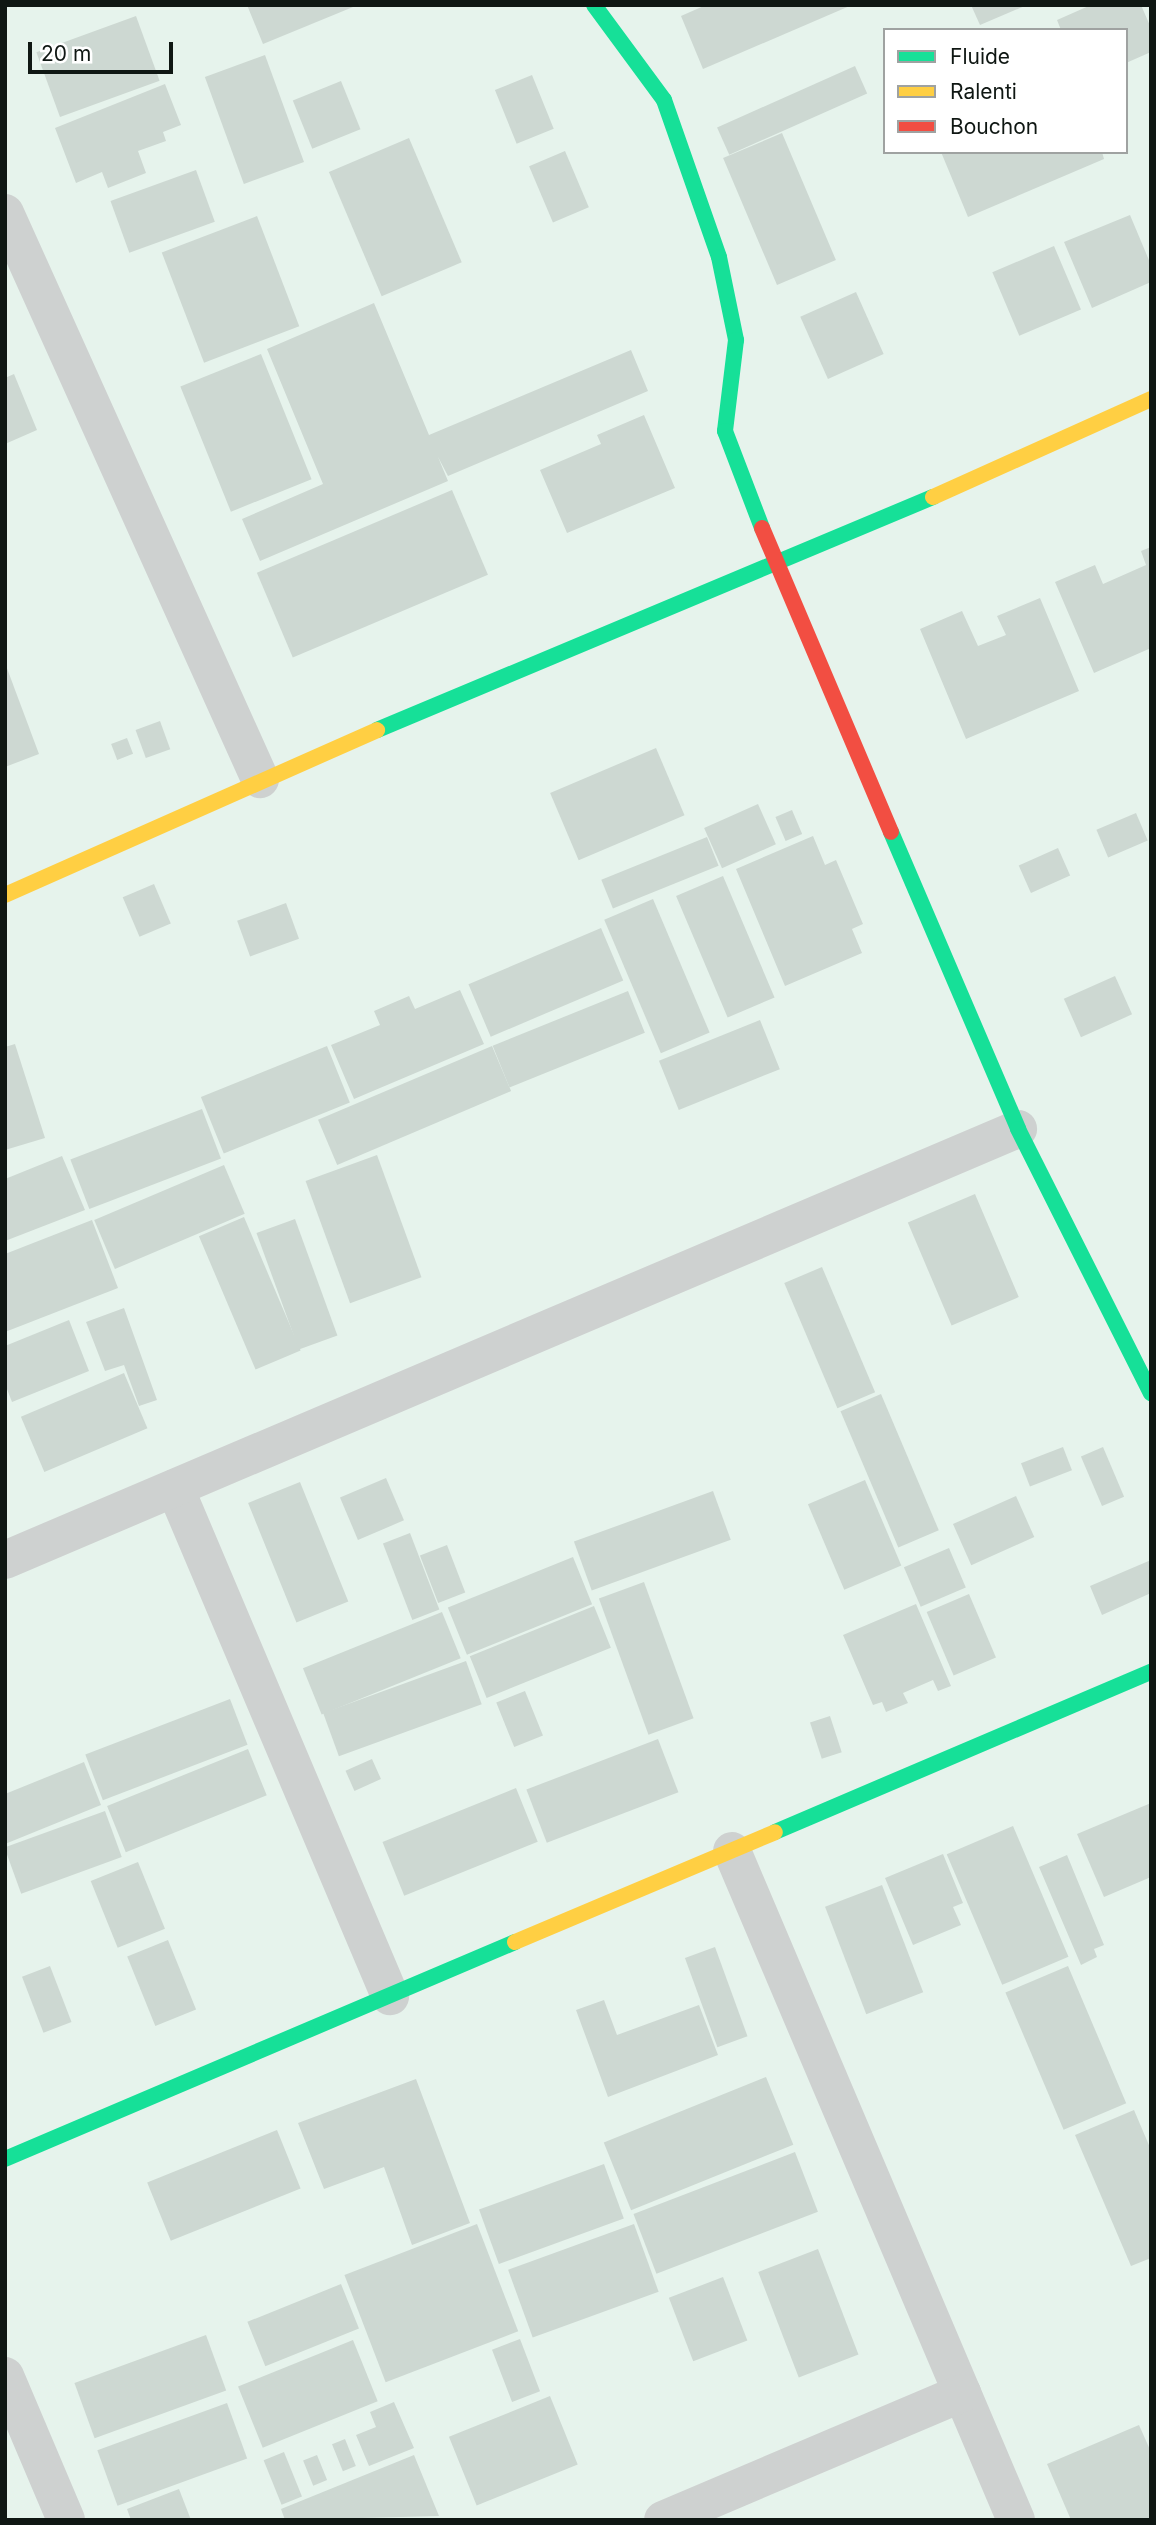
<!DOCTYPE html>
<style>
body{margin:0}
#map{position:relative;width:1156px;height:2525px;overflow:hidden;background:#e6f3ec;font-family:Inter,sans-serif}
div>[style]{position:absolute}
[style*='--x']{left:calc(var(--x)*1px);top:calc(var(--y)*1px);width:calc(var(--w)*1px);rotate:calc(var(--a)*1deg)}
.building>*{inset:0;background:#cdd8d2;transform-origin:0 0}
.street>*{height:38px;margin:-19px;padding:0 19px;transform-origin:19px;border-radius:19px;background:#ced1d0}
.fast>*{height:16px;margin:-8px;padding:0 8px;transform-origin:8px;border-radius:8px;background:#16e098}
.slow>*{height:16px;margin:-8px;padding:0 8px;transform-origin:8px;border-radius:8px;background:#ffcf43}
.jam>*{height:16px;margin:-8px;padding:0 8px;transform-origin:8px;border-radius:8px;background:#f24e42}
span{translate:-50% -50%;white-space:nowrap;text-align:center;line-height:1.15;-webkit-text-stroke:5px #fff;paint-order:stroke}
.frame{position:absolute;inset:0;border:7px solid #0f1713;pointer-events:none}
.legend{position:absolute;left:883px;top:28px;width:245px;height:126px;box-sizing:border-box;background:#fff;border:2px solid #9fa2a1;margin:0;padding:9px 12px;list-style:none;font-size:21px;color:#0f1713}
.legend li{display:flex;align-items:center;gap:14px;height:35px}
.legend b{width:35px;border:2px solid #9fa2a1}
.scale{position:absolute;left:28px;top:42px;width:145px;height:32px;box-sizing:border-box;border:4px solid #0f1713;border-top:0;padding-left:9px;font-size:21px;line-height:24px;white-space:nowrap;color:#0f1713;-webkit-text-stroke:5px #fff;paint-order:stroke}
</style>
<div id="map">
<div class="building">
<i style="clip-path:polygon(247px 5px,352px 5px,353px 7px,263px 44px)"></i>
<i style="clip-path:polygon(706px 5px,852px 5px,703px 69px,681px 16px)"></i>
<i style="clip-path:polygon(971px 5px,1027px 5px,980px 25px)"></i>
<i style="clip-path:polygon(1091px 5px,1141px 5px,1151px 28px,1151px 52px,1126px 63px,1126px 30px,1061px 30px,1057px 20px)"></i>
<i style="left:136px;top:16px;width:69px;height:106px;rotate:70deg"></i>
<i style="left:265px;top:55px;width:114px;height:64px;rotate:70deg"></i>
<i style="left:855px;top:66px;width:30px;height:151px;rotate:66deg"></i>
<i style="left:532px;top:75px;width:58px;height:40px;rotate:68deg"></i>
<i style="left:341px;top:81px;width:52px;height:52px;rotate:68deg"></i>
<i style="clip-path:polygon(165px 84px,181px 125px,163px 132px,166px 141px,138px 151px,146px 173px,108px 188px,102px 172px,76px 183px,55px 128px)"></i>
<i style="left:782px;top:133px;width:138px;height:64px;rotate:67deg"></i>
<i style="left:409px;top:138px;width:135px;height:87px;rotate:67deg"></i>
<i style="left:565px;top:151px;width:61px;height:39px;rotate:67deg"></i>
<i style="clip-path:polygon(941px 152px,1102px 152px,1104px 159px,968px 217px)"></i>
<i style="left:196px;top:170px;width:55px;height:91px;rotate:70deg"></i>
<i style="clip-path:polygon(1130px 215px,1151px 265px,1151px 282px,1092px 308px,1064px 242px)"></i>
<i style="left:257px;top:216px;width:118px;height:102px;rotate:69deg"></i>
<i style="left:1054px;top:246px;width:69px;height:67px;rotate:67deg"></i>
<i style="left:856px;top:292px;width:68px;height:61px;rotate:66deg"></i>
<i style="clip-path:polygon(374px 303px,429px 435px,631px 350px,648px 391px,448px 476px,438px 457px,448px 481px,260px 561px,242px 519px,323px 484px,267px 349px)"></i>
<i style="left:261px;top:354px;width:135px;height:87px;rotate:68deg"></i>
<i style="clip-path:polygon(14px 374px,37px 430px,5px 444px,5px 378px)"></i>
<i style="clip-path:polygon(644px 415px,675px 488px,567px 533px,540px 470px,601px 444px,597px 435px)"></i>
<i style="left:452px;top:490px;width:92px;height:212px;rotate:67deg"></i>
<i style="clip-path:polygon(1151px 547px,1151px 648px,1094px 673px,1055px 582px,1095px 565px,1103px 584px,1146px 565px,1141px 551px)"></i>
<i style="clip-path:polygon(1040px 598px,1079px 691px,966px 739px,920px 629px,962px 611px,978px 646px,1006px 635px,997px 616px)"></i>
<i style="clip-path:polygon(5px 663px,39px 754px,5px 767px)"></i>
<i style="left:160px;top:721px;width:30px;height:26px;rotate:70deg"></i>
<i style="left:127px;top:738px;width:17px;height:17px;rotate:69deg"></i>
<i style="left:656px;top:748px;width:73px;height:115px;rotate:67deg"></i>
<i style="left:758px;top:804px;width:44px;height:59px;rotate:66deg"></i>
<i style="left:792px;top:810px;width:26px;height:18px;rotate:67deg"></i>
<i style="left:1136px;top:813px;width:30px;height:43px;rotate:67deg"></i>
<i style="clip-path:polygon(813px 836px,825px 865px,836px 860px,863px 924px,852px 929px,862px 953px,785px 986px,736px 869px)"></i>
<i style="left:707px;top:837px;width:31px;height:114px;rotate:68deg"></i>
<i style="left:1058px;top:848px;width:30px;height:43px;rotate:66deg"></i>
<i style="left:723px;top:876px;width:132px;height:51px;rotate:67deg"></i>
<i style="left:154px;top:884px;width:43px;height:34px;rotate:67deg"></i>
<i style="left:653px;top:899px;width:145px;height:53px;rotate:67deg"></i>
<i style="left:286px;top:903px;width:38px;height:52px;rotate:70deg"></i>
<i style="left:601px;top:928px;width:57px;height:144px;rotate:67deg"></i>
<i style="left:1115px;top:976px;width:42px;height:56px;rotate:66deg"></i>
<i style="clip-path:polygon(460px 990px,484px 1044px,354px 1099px,331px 1045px,380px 1025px,374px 1011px,409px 996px,415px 1009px)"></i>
<i style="left:628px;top:991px;width:45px;height:146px;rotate:68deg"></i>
<i style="left:760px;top:1020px;width:53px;height:109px;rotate:68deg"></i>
<i style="clip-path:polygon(15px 1044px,45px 1138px,5px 1150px,5px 1047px)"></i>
<i style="left:327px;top:1046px;width:61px;height:136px;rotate:68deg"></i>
<i style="left:492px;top:1046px;width:49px;height:189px;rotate:67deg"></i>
<i style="left:202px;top:1109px;width:53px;height:141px;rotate:69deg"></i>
<i style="left:377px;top:1155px;width:130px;height:76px;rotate:70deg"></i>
<i style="clip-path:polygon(62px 1156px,85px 1210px,5px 1241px,5px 1179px)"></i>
<i style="left:224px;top:1165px;width:53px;height:141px;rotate:67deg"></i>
<i style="left:975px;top:1194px;width:112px;height:73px;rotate:67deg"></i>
<i style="left:244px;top:1217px;width:145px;height:49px;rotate:67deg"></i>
<i style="left:295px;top:1219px;width:124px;height:41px;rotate:70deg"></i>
<i style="clip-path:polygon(92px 1220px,118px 1288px,5px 1332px,5px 1254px)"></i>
<i style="left:822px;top:1267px;width:136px;height:41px;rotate:67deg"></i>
<i style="clip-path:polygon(124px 1308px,157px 1400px,139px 1406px,124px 1365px,105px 1371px,86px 1322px)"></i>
<i style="clip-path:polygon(69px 1320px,89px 1371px,12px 1402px,5px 1384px,5px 1346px)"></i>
<i style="left:124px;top:1373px;width:60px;height:112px;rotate:67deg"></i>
<i style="left:881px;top:1394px;width:148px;height:44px;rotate:67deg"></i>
<i style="left:1063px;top:1447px;width:25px;height:45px;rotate:69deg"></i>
<i style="left:1103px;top:1447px;width:54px;height:24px;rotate:67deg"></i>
<i style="left:386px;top:1478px;width:46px;height:50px;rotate:67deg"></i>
<i style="left:865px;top:1480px;width:93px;height:62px;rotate:67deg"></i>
<i style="left:300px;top:1482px;width:129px;height:56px;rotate:68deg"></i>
<i style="left:713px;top:1491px;width:52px;height:148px;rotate:70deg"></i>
<i style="left:1016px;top:1496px;width:45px;height:69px;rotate:66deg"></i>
<i style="left:410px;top:1533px;width:82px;height:29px;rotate:69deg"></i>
<i style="left:447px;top:1545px;width:51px;height:29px;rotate:69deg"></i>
<i style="left:949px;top:1548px;width:43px;height:49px;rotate:67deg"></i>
<i style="left:573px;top:1557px;width:51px;height:135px;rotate:68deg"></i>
<i style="clip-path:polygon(1151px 1560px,1151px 1593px,1102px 1615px,1090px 1586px)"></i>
<i style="left:644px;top:1582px;width:145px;height:48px;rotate:70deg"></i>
<i style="left:969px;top:1594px;width:69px;height:46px;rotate:67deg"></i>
<i style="clip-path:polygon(916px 1604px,951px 1686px,938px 1691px,933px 1680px,903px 1693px,908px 1703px,886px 1712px,882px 1702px,873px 1705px,843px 1635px)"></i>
<i style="left:594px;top:1606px;width:45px;height:134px;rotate:68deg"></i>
<i style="left:442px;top:1612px;width:50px;height:150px;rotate:68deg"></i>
<i style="left:466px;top:1661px;width:46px;height:152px;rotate:70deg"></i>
<i style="left:525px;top:1691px;width:48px;height:31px;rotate:68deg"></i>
<i style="left:230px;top:1699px;width:49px;height:155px;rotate:69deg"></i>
<i style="left:830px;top:1716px;width:38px;height:21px;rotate:72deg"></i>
<i style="left:658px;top:1739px;width:57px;height:141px;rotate:69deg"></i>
<i style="left:248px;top:1749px;width:50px;height:152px;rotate:68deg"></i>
<i style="left:372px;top:1759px;width:22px;height:29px;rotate:66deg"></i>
<i style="clip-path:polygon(84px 1762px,101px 1805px,5px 1844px,5px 1794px)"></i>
<i style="left:516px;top:1788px;width:58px;height:144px;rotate:68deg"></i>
<i style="clip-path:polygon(1151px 1803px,1151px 1877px,1104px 1897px,1077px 1834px)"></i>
<i style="left:105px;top:1811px;width:49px;height:107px;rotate:70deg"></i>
<i style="left:1013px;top:1826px;width:142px;height:72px;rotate:67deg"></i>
<i style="clip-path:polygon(943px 1854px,963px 1903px,953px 1907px,961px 1925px,913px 1945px,885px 1878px)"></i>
<i style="clip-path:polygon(1067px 1855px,1104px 1945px,1094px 1949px,1097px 1957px,1081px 1965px,1039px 1867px)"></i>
<i style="left:138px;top:1862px;width:72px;height:51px;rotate:68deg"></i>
<i style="left:882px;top:1885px;width:115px;height:61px;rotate:69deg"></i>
<i style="left:168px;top:1940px;width:75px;height:44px;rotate:68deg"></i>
<i style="left:715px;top:1947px;width:95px;height:32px;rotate:70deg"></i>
<i style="left:50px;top:1966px;width:60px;height:30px;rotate:69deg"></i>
<i style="left:1068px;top:1966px;width:149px;height:68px;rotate:67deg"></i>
<i style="clip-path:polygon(604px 2000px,617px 2035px,699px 2005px,718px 2055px,608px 2097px,576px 2010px)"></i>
<i style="left:766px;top:2077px;width:73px;height:175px;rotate:68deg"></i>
<i style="clip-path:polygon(416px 2079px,470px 2223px,412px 2245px,384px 2167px,324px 2189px,298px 2123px)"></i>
<i style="clip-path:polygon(1134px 2110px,1151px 2150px,1151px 2258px,1131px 2266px,1075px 2135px)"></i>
<i style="left:277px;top:2130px;width:63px;height:140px;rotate:68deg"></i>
<i style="left:795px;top:2152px;width:64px;height:173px;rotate:69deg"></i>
<i style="left:604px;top:2164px;width:58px;height:133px;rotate:70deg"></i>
<i style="left:477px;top:2224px;width:115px;height:142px;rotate:69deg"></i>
<i style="left:634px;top:2224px;width:72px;height:134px;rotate:70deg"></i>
<i style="left:818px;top:2249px;width:113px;height:64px;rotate:69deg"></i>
<i style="left:723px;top:2277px;width:68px;height:58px;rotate:69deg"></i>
<i style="left:341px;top:2284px;width:48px;height:101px;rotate:68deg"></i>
<i style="left:206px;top:2335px;width:59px;height:140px;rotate:70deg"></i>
<i style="left:520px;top:2339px;width:56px;height:30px;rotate:69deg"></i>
<i style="left:353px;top:2340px;width:66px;height:124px;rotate:68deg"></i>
<i style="left:550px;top:2396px;width:74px;height:109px;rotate:68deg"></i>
<i style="clip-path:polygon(394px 2402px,414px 2448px,369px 2466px,356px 2435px,376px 2427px,370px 2412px)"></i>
<i style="left:227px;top:2403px;width:59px;height:138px;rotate:70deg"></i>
<i style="clip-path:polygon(1139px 2425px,1151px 2452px,1151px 2520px,1071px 2520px,1047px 2464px)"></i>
<i style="left:345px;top:2439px;width:29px;height:14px;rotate:68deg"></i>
<i style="left:284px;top:2452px;width:48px;height:22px;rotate:68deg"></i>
<i style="left:317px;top:2455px;width:27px;height:15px;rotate:68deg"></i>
<i style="clip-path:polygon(414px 2455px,439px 2516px,285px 2520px,281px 2509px)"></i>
<i style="clip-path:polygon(179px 2489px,191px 2520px,131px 2520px,127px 2509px)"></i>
</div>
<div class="street">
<i style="--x:5;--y:213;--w:621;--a:65.75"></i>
<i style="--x:175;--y:1488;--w:552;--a:67.06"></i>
<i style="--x:5;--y:1560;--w:1101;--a:-23.05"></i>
<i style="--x:732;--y:1851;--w:727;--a:67"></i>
<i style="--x:5;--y:2376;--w:156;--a:67"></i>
<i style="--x:663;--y:2520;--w:325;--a:-23"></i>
</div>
<div class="fast">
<i style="--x:594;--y:5;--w:118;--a:53.6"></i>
<i style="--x:664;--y:100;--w:166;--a:70.7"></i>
<i style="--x:719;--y:257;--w:85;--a:78.4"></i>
<i style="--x:736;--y:340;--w:92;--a:96.9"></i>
<i style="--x:725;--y:431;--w:104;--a:69.1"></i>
<i style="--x:377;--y:730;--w:603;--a:-22.74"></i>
<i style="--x:891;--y:832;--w:323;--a:66.8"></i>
<i style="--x:1018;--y:1129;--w:296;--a:63.3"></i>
<i style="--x:775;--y:1832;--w:409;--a:-23.1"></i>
<i style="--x:5;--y:2159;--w:554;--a:-23.05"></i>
</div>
<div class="slow">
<i style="--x:933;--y:497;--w:239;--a:-24.2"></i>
<i style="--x:5;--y:895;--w:407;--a:-23.9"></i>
<i style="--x:515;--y:1942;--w:282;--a:-22.9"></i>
</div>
<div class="jam">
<i style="--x:762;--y:528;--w:330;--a:67"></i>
</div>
<div class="frame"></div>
<ul class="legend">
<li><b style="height:9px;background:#16e098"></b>Fluide</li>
<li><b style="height:9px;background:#ffcf43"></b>Ralenti</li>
<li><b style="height:9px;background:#f24e42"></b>Bouchon</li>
</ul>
<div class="scale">20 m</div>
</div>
